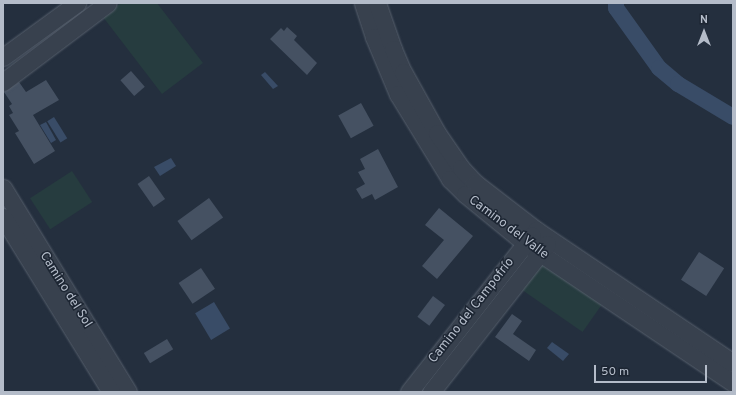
<!DOCTYPE html>
<meta charset="utf-8">
<style>
body{margin:0}
#map{position:relative;width:736px;height:395px;overflow:hidden;background:#242f3e;font-family:Overpass,sans-serif}
div>[style]{position:absolute}
[style*='--x']{left:calc(var(--x)*1px);top:calc(var(--y)*1px);width:calc(var(--w)*1px);rotate:calc(var(--a)*1deg)}
.green>*{inset:0;background:#263c3f;transform-origin:0 0}
.water>*{inset:0;background:#394c67;transform-origin:0 0}
.canal>*{height:16px;margin:-8px;padding:0 8px;transform-origin:8px;border-radius:8px;background:#394c67}
.building>*{inset:0;background:#455162;transform-origin:0 0}
.roads{filter:drop-shadow(0 0 1px #565f6c) drop-shadow(0 0 1px #565f6c)}
.minor>*{height:17px;margin:-8.5px;padding:0 8.5px;transform-origin:8.5px;border-radius:8.5px;background:#38414e}
span{translate:-50% -50%;white-space:nowrap;text-align:center;line-height:1.15;-webkit-text-stroke:3px #1d2633;paint-order:stroke}
.street-label{font-size:13px;color:#b4bcc9}
.frame{position:absolute;inset:0;border:4px solid #b4bcc9;pointer-events:none}
.north{position:absolute;left:684px;top:12px;width:40px;height:40px;-webkit-text-stroke:3px #1d2633;paint-order:stroke;rotate:0deg;font-size:11px;font-weight:700;line-height:16px;text-align:center;color:#b4bcc9}
.north::after{content:'';display:block;margin:auto;width:14px;height:18px;background:#b4bcc9;clip-path:polygon(50% 0,100% 100%,50% 72%,0 100%)}
.scale{position:absolute;left:594px;top:365px;width:113px;height:18px;box-sizing:border-box;border:2px solid #b4bcc9;border-top:0;padding-left:5px;font-size:12px;line-height:14px;white-space:nowrap;color:#b4bcc9;-webkit-text-stroke:3px #1d2633;paint-order:stroke}
</style>
<div id="map">
<div class="green">
<i style="clip-path:polygon(121px 3px,157px 3px,203px 63px,162px 94px,103px 17px)"></i>
<i style="left:72px;top:171px;width:37px;height:50px;rotate:57deg"></i>
<i style="left:542px;top:261px;width:74px;height:35px;rotate:35deg"></i>
</div>
<div class="water">
<i style="clip-path:polygon(265px 72px,278px 86px,273px 89px,261px 75px)"></i>
<i style="left:54px;top:117px;width:25px;height:8px;rotate:58deg"></i>
<i style="clip-path:polygon(46px 122px,56px 140px,51px 143px,40px 125px)"></i>
<i style="clip-path:polygon(171px 158px,176px 166px,160px 176px,154px 167px)"></i>
<i style="left:214px;top:302px;width:31px;height:22px;rotate:59deg"></i>
<i style="clip-path:polygon(552px 342px,569px 354px,563px 361px,547px 348px)"></i>
</div>
<div class="canal">
<i style="--x:616;--y:3;--w:5;--a:90"></i>
<i style="--x:616;--y:8;--w:74;--a:54.4"></i>
<i style="--x:659;--y:68;--w:25;--a:40"></i>
<i style="--x:678;--y:84;--w:64;--a:31"></i>
</div>
<div class="building">
<i style="clip-path:polygon(287px 27px,297px 36px,294px 40px,317px 63px,307px 75px,270px 39px,281px 28px,284px 31px)"></i>
<i style="left:131px;top:71px;width:21px;height:14px;rotate:49deg"></i>
<i style="clip-path:polygon(46px 80px,59px 100px,33px 115px,55px 151px,34px 164px,15px 133px,19px 131px,9px 115px,13px 113px,9px 106px,12px 104px,4px 92px,19px 82px,26px 92px)"></i>
<i style="left:361px;top:103px;width:26px;height:26px;rotate:61deg"></i>
<i style="clip-path:polygon(378px 149px,398px 187px,375px 200px,372px 194px,362px 199px,356px 189px,365px 184px,358px 172px,365px 169px,360px 159px)"></i>
<i style="left:149px;top:176px;width:28px;height:14px;rotate:55deg"></i>
<i style="left:209px;top:198px;width:24px;height:39px;rotate:54deg"></i>
<i style="clip-path:polygon(439px 208px,473px 236px,437px 279px,422px 266px,444px 240px,425px 225px)"></i>
<i style="left:699px;top:252px;width:30px;height:33px;rotate:33deg"></i>
<i style="left:201px;top:268px;width:25px;height:27px;rotate:56deg"></i>
<i style="left:433px;top:296px;width:15px;height:26px;rotate:37deg"></i>
<i style="clip-path:polygon(512px 314px,522px 321px,513px 334px,536px 350px,529px 361px,495px 337px)"></i>
<i style="left:167px;top:339px;width:12px;height:27px;rotate:59deg"></i>
</div>
<div class="roads">
<div class="minor">
<i style="--x:363;--y:3;--w:36;--a:72"></i>
<i style="--x:374;--y:37;--w:62;--a:67.2"></i>
<i style="--x:398;--y:94;--w:100;--a:58.5"></i>
<i style="--x:450;--y:179;--w:21;--a:45"></i>
<i style="--x:465;--y:194;--w:77;--a:39.2"></i>
<i style="--x:525;--y:243;--w:251;--a:33.9"></i>
<i style="--x:377;--y:3;--w:49;--a:70.8"></i>
<i style="--x:393;--y:49;--w:25;--a:67"></i>
<i style="--x:403;--y:72;--w:70;--a:60.9"></i>
<i style="--x:437;--y:133;--w:42;--a:55.6"></i>
<i style="--x:461;--y:168;--w:21;--a:47"></i>
<i style="--x:475;--y:183;--w:77;--a:37.6"></i>
<i style="--x:536;--y:230;--w:238;--a:34"></i>
<i style="--x:3;--y:57;--w:92;--a:-36.1"></i>
<i style="--x:3;--y:82;--w:131;--a:-37"></i>
<i style="--x:3;--y:188;--w:239;--a:58.5"></i>
<i style="--x:3;--y:217;--w:206;--a:58.3"></i>
<i style="--x:409;--y:392;--w:199;--a:-51.9"></i>
<i style="--x:431;--y:392;--w:188;--a:-51.9"></i>
</div>
</div>
<div class="street-label">
<span style="left:508px;top:228px;rotate:37deg">Camino del Valle</span>
<span style="left:65px;top:290px;rotate:58deg">Camino del Sol</span>
<span style="left:472px;top:311px;rotate:-52deg">Camino del Campofrío</span>
</div>
<div class="frame"></div>
<div class="north">N</div>
<div class="scale">50 m</div>
</div>
